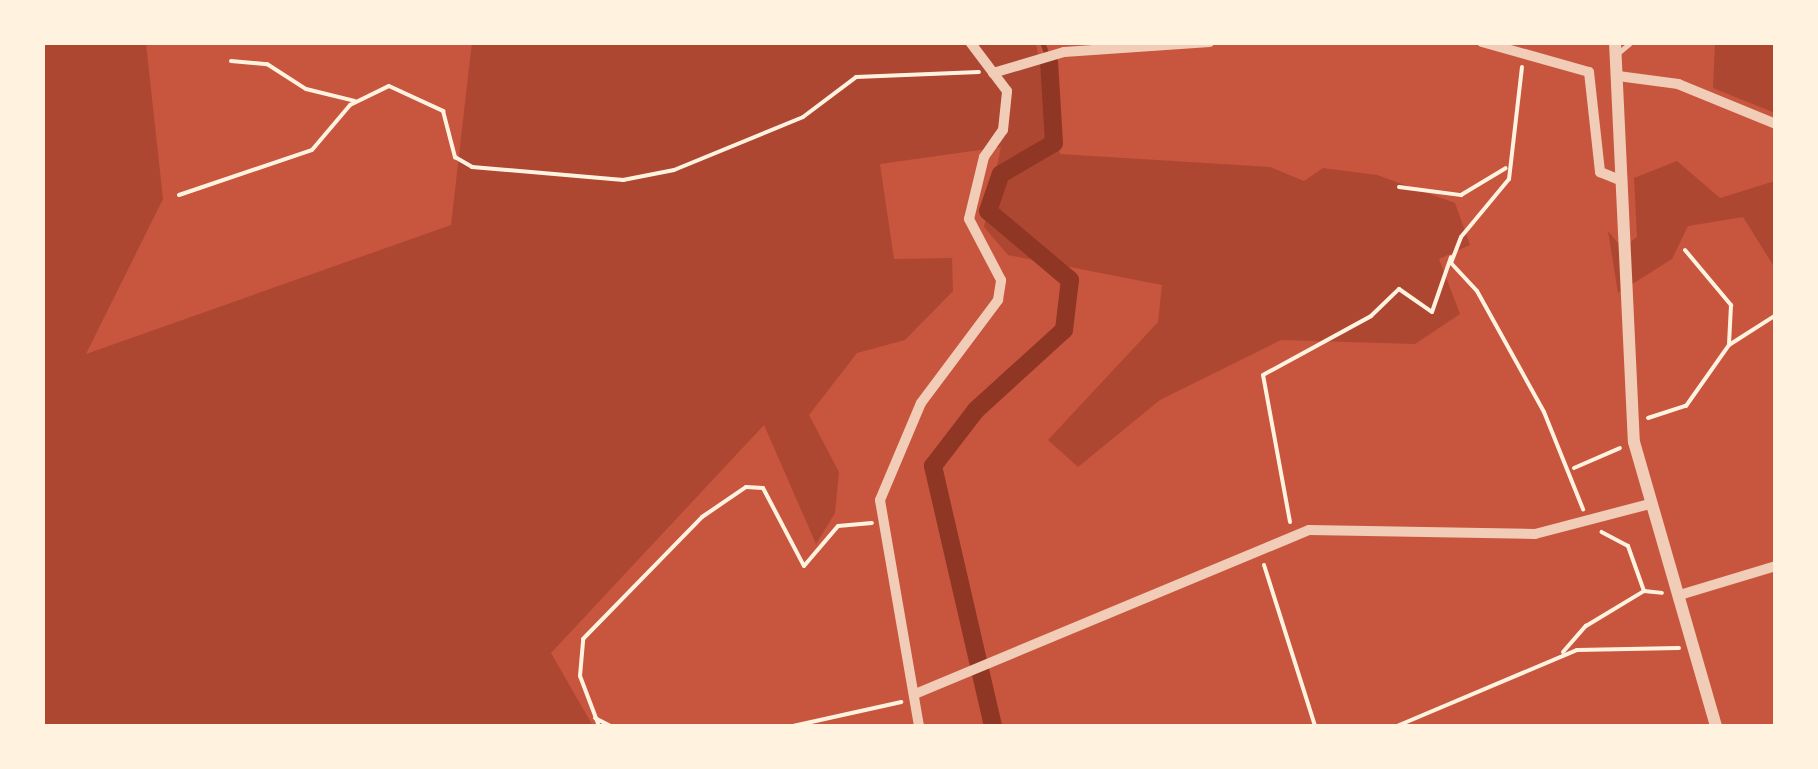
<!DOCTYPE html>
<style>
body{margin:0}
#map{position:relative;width:1818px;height:769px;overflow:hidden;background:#c8553d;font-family:Jost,sans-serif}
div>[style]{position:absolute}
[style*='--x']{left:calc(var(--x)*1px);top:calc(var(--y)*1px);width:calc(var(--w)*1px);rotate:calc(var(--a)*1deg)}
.green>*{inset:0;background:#ae4732}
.stream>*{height:5px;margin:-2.5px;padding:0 2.5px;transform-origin:2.5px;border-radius:2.5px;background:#8f3625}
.canal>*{height:18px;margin:-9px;padding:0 9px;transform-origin:9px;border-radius:9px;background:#8f3625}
.path>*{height:4px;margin:-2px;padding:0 2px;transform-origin:2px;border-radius:2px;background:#fff3e0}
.service>*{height:5px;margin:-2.5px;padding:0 2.5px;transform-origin:2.5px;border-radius:2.5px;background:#f1ccb7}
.minor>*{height:10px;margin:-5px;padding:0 5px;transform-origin:5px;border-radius:5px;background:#f1ccb7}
.tertiary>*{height:12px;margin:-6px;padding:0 6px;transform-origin:6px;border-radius:6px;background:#f1ccb7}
span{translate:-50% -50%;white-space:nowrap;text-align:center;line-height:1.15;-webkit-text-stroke:10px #fff3e0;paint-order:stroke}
.frame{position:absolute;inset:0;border:45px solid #fff3e0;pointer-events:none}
</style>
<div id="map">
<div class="green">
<i style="clip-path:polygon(472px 42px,1055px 43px,1036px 44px,1060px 154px,1270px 167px,1304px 181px,1323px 168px,1377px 175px,1455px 203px,1470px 245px,1439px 259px,1460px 314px,1415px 344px,1281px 340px,1160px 400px,1078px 467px,1048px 440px,1158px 322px,1162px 285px,1008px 255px,984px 227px,1001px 147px,880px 164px,894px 259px,952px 258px,953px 291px,905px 340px,857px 353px,809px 415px,839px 472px,835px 513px,816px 544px,764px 425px,551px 653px,593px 726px,43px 726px,42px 43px,146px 43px,163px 199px,86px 354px,451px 225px)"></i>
<i style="clip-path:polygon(1715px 43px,1775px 43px,1775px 113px,1713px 88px)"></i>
<i style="clip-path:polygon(1677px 161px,1720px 198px,1775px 181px,1775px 268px,1743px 217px,1688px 226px,1672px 259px,1618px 293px,1608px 231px,1622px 248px,1637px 237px,1634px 178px)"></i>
</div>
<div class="stream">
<i style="--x:1042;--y:42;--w:9;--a:69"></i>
</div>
<div class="canal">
<i style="--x:993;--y:726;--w:267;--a:-103"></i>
<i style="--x:933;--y:466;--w:71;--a:-52.5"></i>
<i style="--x:976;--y:410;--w:119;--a:-42.3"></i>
<i style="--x:1064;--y:330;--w:50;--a:-83.2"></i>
<i style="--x:1070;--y:280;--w:107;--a:-139.9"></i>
<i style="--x:988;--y:211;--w:39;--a:-71"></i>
<i style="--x:1001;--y:174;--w:61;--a:-30.3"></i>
<i style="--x:1054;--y:143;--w:81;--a:-93.5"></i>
</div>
<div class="path">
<i style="--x:231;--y:61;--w:36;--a:5"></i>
<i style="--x:267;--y:64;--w:46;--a:32.7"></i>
<i style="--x:306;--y:89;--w:50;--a:13.8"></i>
<i style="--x:1522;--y:67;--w:113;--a:96.6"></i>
<i style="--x:1509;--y:179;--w:75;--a:129.6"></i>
<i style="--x:1461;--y:237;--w:28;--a:111"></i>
<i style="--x:1451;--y:263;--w:38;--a:47"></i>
<i style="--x:1477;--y:291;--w:138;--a:61"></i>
<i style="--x:1544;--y:412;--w:105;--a:68.1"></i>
<i style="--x:1399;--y:187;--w:63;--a:7.4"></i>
<i style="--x:1461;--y:195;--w:52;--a:-31"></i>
<i style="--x:179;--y:195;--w:140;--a:-18.7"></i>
<i style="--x:312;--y:150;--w:59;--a:-49.8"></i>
<i style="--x:350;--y:105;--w:43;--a:-26"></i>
<i style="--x:389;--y:86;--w:60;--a:24.8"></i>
<i style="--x:443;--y:111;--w:48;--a:75.4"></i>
<i style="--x:455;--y:157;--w:20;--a:30"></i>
<i style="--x:472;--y:167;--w:152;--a:4.9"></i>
<i style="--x:623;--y:180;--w:52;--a:-11.1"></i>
<i style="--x:674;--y:170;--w:139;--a:-22.3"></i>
<i style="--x:803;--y:117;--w:66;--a:-37"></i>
<i style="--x:856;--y:77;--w:123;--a:-2.3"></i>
<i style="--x:1685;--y:250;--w:72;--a:50.1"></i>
<i style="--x:1731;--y:305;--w:40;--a:92.9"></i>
<i style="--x:1648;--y:418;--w:40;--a:-18"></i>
<i style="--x:1686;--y:406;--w:75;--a:-54.8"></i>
<i style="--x:1729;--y:345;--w:56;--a:-32.6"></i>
<i style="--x:1574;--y:468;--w:50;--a:-23.5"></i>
<i style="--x:1290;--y:522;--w:149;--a:-100.4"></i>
<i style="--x:1263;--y:375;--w:123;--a:-28.6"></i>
<i style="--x:1371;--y:316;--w:39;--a:-44"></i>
<i style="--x:1399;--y:289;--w:40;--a:34.9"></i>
<i style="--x:1432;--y:312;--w:58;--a:-70.9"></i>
<i style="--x:1264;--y:565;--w:169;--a:72.4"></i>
<i style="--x:1644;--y:591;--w:18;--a:6"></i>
<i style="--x:1563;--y:652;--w:35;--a:-49"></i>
<i style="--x:1586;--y:626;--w:68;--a:-31.1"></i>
<i style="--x:1644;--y:591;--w:48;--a:-109.6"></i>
<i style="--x:1628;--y:546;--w:30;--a:-152"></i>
<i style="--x:595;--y:718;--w:18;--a:27"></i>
<i style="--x:599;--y:726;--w:53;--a:-110.8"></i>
<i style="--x:580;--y:676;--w:37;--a:-85"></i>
<i style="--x:583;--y:639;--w:170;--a:-45.7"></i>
<i style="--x:702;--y:517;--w:53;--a:-34.3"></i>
<i style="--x:746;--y:487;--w:17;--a:3"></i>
<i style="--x:763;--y:488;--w:88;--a:62.3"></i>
<i style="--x:804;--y:566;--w:52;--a:-49.6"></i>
<i style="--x:838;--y:526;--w:34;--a:-5"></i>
<i style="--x:793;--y:726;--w:111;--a:-12.5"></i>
<i style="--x:1397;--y:726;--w:195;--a:-22.9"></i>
<i style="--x:1577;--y:650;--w:102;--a:-1.1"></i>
</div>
<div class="service">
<i style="--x:1618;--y:53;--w:17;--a:-40"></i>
</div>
<div class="minor">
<i style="--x:1482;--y:42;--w:111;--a:15.7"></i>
<i style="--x:1589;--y:72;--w:101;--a:83.7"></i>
<i style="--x:1600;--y:172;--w:24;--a:22"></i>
<i style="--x:993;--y:73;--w:74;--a:-16.5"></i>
<i style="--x:1064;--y:52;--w:146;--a:-3.9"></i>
<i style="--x:1618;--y:76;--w:61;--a:7.6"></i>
<i style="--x:1678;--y:84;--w:106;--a:22.2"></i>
<i style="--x:1683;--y:594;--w:97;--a:-16.8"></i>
<i style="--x:915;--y:694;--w:427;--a:-22.6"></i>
<i style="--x:1309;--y:530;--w:226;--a:1"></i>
<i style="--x:1535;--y:534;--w:118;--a:-14.7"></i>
<i style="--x:919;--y:726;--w:229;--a:-99.8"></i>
<i style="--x:880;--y:500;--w:105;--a:-67.1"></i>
<i style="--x:921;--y:403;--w:129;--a:-53.2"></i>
<i style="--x:998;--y:300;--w:20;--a:-81"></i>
<i style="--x:1001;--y:280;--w:69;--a:-117.7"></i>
<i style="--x:969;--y:219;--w:64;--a:-76.4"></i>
<i style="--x:984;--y:157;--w:33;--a:-55"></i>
<i style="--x:1003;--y:130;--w:39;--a:-84"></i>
<i style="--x:1007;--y:91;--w:61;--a:-127.1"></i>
</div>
<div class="tertiary">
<i style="--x:1615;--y:42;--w:400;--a:87.3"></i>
<i style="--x:1634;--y:442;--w:296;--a:73.9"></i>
</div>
<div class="frame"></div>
</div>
